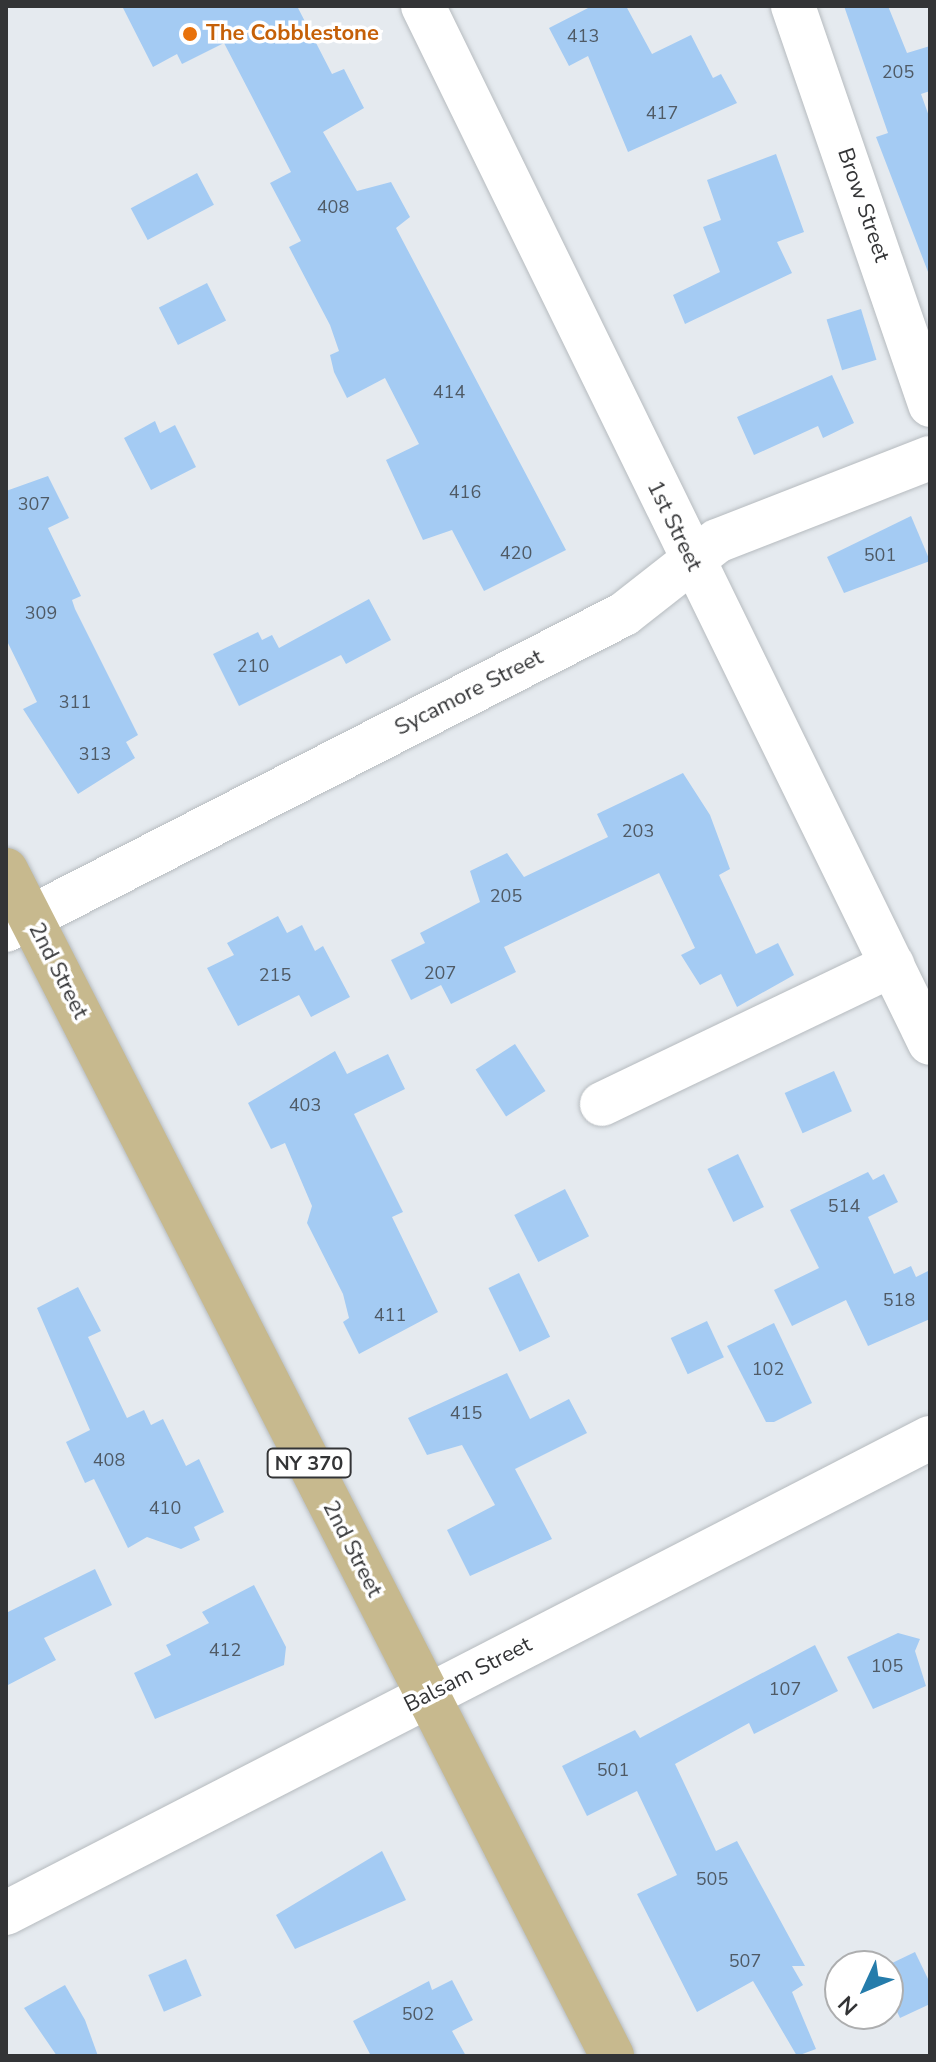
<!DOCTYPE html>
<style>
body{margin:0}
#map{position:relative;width:936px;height:2062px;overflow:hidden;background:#e5eaef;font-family:"Nunito Sans",sans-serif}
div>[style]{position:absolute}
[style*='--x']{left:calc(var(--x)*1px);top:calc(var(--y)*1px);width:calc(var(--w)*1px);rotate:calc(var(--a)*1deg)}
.building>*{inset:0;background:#a4cbf3;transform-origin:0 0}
.roads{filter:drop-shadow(0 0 2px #b6bbbf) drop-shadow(0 0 2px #b6bbbf)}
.minor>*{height:44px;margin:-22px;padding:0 22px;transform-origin:22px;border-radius:22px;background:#fff}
.major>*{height:44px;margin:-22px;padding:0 22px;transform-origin:22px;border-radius:22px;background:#c7b98e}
.dots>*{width:22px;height:22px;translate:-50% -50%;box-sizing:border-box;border:4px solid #fff;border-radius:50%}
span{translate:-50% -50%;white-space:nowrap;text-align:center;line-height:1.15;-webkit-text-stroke:7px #fff;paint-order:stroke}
.number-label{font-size:18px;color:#4f5a65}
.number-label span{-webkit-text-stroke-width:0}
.shield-label span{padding:2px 6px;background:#fff;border:2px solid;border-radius:6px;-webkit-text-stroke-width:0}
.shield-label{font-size:20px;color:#333436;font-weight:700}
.food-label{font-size:22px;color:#c56008;font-weight:700}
.left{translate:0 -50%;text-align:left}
.street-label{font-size:22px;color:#333436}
.frame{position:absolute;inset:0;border:8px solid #333436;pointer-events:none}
.north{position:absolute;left:824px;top:1950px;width:80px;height:80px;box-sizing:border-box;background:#fff;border:2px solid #adaeaf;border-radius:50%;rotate:226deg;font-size:22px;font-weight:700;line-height:32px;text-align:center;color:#333436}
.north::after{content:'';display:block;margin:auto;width:28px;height:36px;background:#257cab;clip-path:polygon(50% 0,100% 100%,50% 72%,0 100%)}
</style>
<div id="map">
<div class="building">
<i style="clip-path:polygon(122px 6px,297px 6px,332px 74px,344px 69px,364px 108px,323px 132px,357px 191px,391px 182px,410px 217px,396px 228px,566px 550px,484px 591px,452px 530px,423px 540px,386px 460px,419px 444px,385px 378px,347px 398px,334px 372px,330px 355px,339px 351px,330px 325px,289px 247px,301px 241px,270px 183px,291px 172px,224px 43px,182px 64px,177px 54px,153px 67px)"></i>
<i style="clip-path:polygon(592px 6px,626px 6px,652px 54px,691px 35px,713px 78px,721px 74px,737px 103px,628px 152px,588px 56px,569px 66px,549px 28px)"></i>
<i style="clip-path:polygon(844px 6px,888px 6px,907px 53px,930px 46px,930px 91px,921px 94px,930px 119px,930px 277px,876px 137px,888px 133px)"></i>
<i style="clip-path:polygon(776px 154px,804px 232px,777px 242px,792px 273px,685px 324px,673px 295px,720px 272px,703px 227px,721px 220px,707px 180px)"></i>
<i style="left:197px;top:173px;width:36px;height:75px;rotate:62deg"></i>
<i style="left:207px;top:283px;width:42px;height:54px;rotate:63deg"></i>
<i style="left:861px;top:309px;width:53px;height:36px;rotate:73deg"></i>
<i style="clip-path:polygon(832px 375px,854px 423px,823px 438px,818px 426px,754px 455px,737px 417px)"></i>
<i style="clip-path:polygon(155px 421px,160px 433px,175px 425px,196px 467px,151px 490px,124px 438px)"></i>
<i style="clip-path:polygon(48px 476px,69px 518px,48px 528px,81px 596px,72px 600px,75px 609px,138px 735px,126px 742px,135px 758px,78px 794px,23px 709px,37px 702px,6px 639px,6px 491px)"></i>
<i style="clip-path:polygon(911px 516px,930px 561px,844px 593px,827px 557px)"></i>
<i style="clip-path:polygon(369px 599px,391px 640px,346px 664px,341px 655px,239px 706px,213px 654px,258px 632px,262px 640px,272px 635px,279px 648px)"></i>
<i style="clip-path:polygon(683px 773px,710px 815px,730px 869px,719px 875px,756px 954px,778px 943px,794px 975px,737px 1007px,721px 974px,700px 985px,681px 955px,695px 948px,659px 873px,504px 947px,516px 972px,451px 1004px,441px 985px,411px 1000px,391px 960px,425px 943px,420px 933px,480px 902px,470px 871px,507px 853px,524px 877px,608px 837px,597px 814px)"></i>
<i style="clip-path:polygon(278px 916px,287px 933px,302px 925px,315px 951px,323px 946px,350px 997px,311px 1017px,299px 995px,238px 1026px,207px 968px,234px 955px,227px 943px)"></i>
<i style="left:515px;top:1044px;width:56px;height:47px;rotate:57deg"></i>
<i style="clip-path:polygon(335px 1051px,347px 1074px,388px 1054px,405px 1089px,354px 1114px,403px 1212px,392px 1217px,438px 1312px,359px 1354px,343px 1322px,349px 1318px,343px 1294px,307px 1223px,312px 1206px,285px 1143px,271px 1149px,248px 1103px)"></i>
<i style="left:834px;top:1071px;width:44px;height:54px;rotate:66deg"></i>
<i style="left:738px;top:1154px;width:59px;height:34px;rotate:64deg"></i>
<i style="clip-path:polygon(868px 1172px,873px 1180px,884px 1174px,898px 1202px,868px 1217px,894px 1274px,911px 1266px,916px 1277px,930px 1270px,930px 1319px,868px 1346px,846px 1300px,792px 1326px,774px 1290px,819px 1268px,790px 1210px)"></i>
<i style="left:565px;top:1189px;width:53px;height:57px;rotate:63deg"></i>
<i style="left:519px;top:1273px;width:71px;height:34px;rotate:64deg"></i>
<i style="clip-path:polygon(78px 1287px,101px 1331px,88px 1337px,127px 1418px,144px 1410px,151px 1425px,163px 1419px,186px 1466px,199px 1459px,224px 1512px,194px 1527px,200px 1540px,181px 1549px,147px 1537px,128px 1548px,94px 1479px,85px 1483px,66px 1442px,90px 1430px,37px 1308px)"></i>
<i style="left:707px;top:1321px;width:40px;height:40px;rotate:65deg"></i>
<i style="clip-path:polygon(774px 1323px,812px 1403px,774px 1422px,766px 1422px,727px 1346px)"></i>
<i style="clip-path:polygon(507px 1373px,530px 1419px,569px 1399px,587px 1433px,515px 1469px,552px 1539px,470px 1576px,447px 1530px,495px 1505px,462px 1445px,427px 1455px,408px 1418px)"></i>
<i style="clip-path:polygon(95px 1569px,112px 1605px,44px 1638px,56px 1660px,6px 1686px,6px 1613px)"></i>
<i style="clip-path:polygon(254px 1585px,286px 1647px,284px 1665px,155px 1719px,134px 1673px,171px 1655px,166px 1645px,209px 1623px,202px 1612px)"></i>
<i style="clip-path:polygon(898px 1633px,920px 1639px,915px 1651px,926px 1686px,873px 1709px,847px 1657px)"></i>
<i style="clip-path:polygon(815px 1645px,838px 1691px,754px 1734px,749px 1723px,675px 1764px,716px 1851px,737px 1841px,805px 1966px,792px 1966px,803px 1985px,792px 1992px,816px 2049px,797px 2056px,753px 1981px,697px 2012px,637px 1894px,677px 1875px,637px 1791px,587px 1816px,562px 1766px,635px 1730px,640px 1738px)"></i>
<i style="clip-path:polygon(382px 1851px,406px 1900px,295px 1949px,276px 1915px)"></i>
<i style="clip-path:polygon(915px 1952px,930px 1983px,930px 2004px,900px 2018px,888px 1992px,888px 1965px)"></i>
<i style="left:186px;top:1959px;width:40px;height:41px;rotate:67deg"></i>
<i style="clip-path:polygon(452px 1980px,473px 2020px,452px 2031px,466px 2056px,371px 2056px,353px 2021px,429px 1981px,432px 1990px)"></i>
<i style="clip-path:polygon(65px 1985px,85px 2020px,98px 2056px,57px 2056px,24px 2008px)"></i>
</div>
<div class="roads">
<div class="minor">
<i style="--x:423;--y:6;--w:1154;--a:63.95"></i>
<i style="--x:793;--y:6;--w:422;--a:71"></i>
<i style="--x:6;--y:930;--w:694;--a:-27.08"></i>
<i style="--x:624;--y:614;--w:118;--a:-38.1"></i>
<i style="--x:717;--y:541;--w:229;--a:-21.3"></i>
<i style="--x:602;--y:1104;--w:322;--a:-25.6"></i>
<i style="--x:6;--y:1913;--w:1039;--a:-27.21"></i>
</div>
<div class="major">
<i style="--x:6;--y:870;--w:1332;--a:62.93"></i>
</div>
</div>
<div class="dots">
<i style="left:190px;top:34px;background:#e8710a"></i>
</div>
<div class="number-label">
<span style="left:583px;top:36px">413</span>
<span style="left:898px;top:72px">205</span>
<span style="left:662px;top:113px">417</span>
<span style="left:333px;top:207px">408</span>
<span style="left:449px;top:392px">414</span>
<span style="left:465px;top:492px">416</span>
<span style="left:34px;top:504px">307</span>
<span style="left:516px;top:553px">420</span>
<span style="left:880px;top:555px">501</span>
<span style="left:41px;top:613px">309</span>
<span style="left:253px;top:666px">210</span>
<span style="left:75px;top:702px">311</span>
<span style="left:95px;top:754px">313</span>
<span style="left:638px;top:831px">203</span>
<span style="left:506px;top:896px">205</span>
<span style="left:440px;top:973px">207</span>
<span style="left:275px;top:975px">215</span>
<span style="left:305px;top:1105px">403</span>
<span style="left:844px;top:1206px">514</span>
<span style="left:899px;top:1300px">518</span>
<span style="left:390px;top:1315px">411</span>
<span style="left:768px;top:1369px">102</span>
<span style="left:466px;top:1413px">415</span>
<span style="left:109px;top:1460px">408</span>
<span style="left:165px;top:1508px">410</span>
<span style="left:225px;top:1650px">412</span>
<span style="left:887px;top:1666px">105</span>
<span style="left:785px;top:1689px">107</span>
<span style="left:613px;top:1770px">501</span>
<span style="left:712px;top:1879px">505</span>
<span style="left:745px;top:1961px">507</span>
<span style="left:418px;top:2014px">502</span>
</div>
<div class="shield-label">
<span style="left:309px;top:1463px">NY 370</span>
</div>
<div class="food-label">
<span class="left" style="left:206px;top:34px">The Cobblestone</span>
</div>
<div class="street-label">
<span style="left:863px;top:205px;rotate:71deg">Brow Street</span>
<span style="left:674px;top:526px;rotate:64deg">1st Street</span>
<span style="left:469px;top:693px;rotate:-27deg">Sycamore Street</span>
<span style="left:58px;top:971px;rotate:63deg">2nd Street</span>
<span style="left:352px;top:1549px;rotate:63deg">2nd Street</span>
<span style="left:468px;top:1675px;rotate:-27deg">Balsam Street</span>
</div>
<div class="frame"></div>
<div class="north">N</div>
</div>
